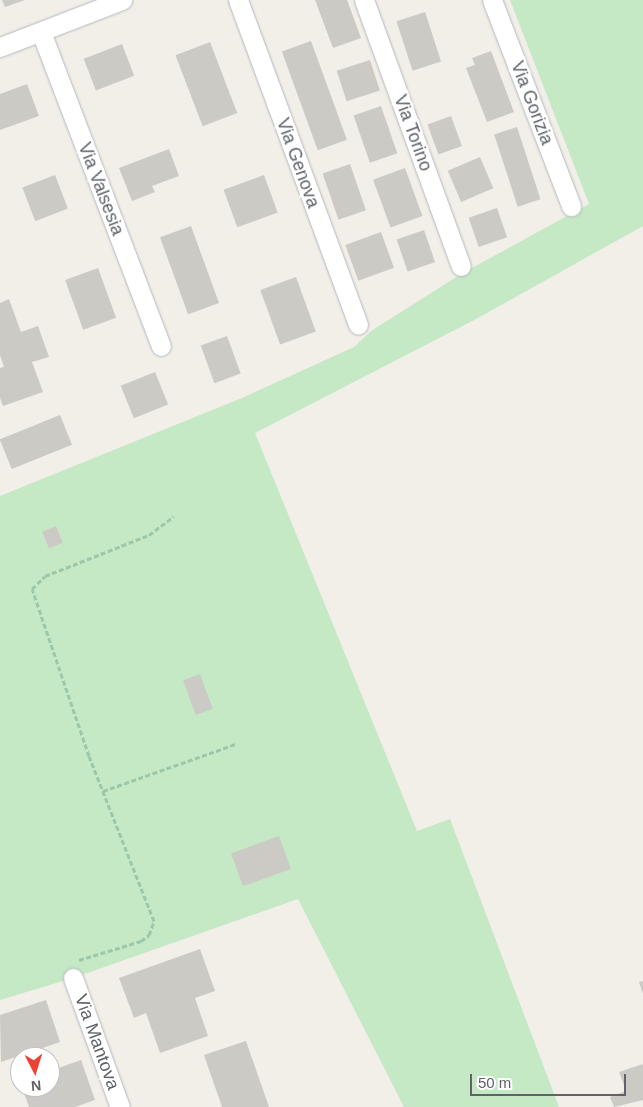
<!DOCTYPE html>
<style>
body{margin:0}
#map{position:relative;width:643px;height:1107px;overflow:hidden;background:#f1efe8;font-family:Arial,sans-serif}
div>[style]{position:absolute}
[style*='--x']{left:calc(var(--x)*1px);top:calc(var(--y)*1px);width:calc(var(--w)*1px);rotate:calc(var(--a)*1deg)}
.green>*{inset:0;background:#c5e8c5}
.building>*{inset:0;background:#cccac5;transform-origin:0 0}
.path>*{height:3px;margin-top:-1.5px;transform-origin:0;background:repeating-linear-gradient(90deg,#9cc7a9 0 5px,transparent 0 7.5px)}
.roads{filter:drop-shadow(0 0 1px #b5b8bc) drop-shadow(0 0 1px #b5b8bc)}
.street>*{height:19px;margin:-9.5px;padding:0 9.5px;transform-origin:9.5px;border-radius:9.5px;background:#fff}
span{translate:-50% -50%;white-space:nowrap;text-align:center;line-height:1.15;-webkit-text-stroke:4.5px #fff;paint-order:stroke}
.street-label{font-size:18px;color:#5f6368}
.north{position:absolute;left:10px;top:1047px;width:50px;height:50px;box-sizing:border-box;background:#fff;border:1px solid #bfc1c3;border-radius:50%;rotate:175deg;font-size:14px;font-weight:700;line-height:20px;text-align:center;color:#5f6368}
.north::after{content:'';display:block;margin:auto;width:18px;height:22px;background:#ea4335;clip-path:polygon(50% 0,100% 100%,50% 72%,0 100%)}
.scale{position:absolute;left:470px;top:1074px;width:156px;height:22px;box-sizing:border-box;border:2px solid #5f6368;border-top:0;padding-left:6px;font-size:15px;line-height:18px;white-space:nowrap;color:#5f6368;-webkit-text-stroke:4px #fff;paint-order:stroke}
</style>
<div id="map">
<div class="green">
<i style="clip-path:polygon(510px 0,643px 0,643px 226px,476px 319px,255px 433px,417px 831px,450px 819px,559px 1107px,404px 1107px,298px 899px,73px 978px,0 1000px,0 496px,242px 398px,354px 347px,371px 331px,461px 274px,589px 204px)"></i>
</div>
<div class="building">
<i style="clip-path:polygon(2px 0,25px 0,5px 7px)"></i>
<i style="clip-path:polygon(315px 0,347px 0,361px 38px,333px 48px)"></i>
<i style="left:425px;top:12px;width:52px;height:30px;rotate:72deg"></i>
<i style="left:311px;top:41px;width:105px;height:31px;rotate:70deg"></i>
<i style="left:210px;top:42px;width:76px;height:37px;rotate:69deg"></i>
<i style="left:122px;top:44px;width:34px;height:41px;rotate:69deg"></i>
<i style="clip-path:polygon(491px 51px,514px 112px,487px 122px,466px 68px,475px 65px,472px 58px)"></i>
<i style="left:370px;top:60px;width:32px;height:35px;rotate:72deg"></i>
<i style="clip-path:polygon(27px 84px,39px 116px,0 130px,0 94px)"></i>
<i style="left:381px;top:106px;width:50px;height:29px;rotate:71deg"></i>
<i style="left:451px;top:116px;width:32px;height:25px;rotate:70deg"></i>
<i style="left:517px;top:127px;width:76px;height:24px;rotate:72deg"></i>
<i style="clip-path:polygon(169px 149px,179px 176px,152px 186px,155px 192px,132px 201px,119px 168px)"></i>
<i style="left:480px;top:157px;width:34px;height:35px;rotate:67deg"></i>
<i style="left:350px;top:164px;width:49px;height:29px;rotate:71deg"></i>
<i style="left:405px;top:168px;width:51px;height:34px;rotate:70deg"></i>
<i style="left:55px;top:175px;width:36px;height:35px;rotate:69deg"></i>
<i style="left:264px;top:175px;width:40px;height:43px;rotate:70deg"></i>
<i style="left:497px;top:208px;width:31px;height:30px;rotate:71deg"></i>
<i style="left:191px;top:226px;width:82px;height:33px;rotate:70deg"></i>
<i style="left:424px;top:230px;width:34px;height:29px;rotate:71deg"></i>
<i style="left:381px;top:232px;width:38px;height:38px;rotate:70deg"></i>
<i style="left:98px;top:268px;width:53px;height:35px;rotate:70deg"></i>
<i style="left:296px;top:277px;width:58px;height:38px;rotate:70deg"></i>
<i style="clip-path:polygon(9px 299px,21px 332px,38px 326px,49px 357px,32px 362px,43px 392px,3px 406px,0 398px,0 368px,4px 367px,0 355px,0 303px)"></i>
<i style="left:227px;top:336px;width:40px;height:28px;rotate:70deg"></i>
<i style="left:155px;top:372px;width:35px;height:37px;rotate:68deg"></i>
<i style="left:60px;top:415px;width:32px;height:65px;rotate:68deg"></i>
<i style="left:56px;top:526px;width:18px;height:15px;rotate:68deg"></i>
<i style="left:200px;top:674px;width:37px;height:18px;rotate:70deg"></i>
<i style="left:279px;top:836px;width:35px;height:51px;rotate:70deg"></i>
<i style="clip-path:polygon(200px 949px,215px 991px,195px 998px,208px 1036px,160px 1053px,146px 1013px,134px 1018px,119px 978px)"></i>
<i style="clip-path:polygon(643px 981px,643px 994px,639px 982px)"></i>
<i style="clip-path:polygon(46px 1000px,60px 1042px,1px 1062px,0 1015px)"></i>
<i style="clip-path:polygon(246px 1041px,269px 1107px,222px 1107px,204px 1055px)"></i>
<i style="clip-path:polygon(81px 1060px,95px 1100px,75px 1107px,29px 1107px,22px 1087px,50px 1087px,50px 1071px)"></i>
<i style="clip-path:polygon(643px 1064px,643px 1100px,614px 1107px,610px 1097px,626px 1091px,619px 1072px)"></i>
</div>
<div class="path">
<i style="--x:103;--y:791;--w:141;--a:-19.5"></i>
<i style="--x:79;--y:960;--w:65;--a:-17"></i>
<i style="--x:141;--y:941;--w:10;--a:-37"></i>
<i style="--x:149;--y:935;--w:15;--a:-70"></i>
<i style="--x:154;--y:921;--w:177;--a:-111.5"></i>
<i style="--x:89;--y:756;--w:176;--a:-108.8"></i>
<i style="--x:32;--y:589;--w:18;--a:-45"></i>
<i style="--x:45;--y:576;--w:112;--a:-21.5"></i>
<i style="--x:149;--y:535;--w:31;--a:-37"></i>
</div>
<div class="roads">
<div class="street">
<i style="--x:238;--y:0;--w:346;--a:69.7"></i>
<i style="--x:364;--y:0;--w:283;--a:70"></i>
<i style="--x:492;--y:0;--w:221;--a:69"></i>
<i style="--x:41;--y:32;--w:336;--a:69.1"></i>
<i style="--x:0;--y:47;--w:131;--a:-21.1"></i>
<i style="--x:73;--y:978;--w:137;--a:70"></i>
</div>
</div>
<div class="street-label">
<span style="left:532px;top:103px;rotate:69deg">Via Gorizia</span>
<span style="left:413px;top:133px;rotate:70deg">Via Torino</span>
<span style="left:298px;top:163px;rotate:70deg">Via Genova</span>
<span style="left:101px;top:189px;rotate:69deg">Via Valsesia</span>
<span style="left:97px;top:1042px;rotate:70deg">Via Mantova</span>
</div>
<div class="north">N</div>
<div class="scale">50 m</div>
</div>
